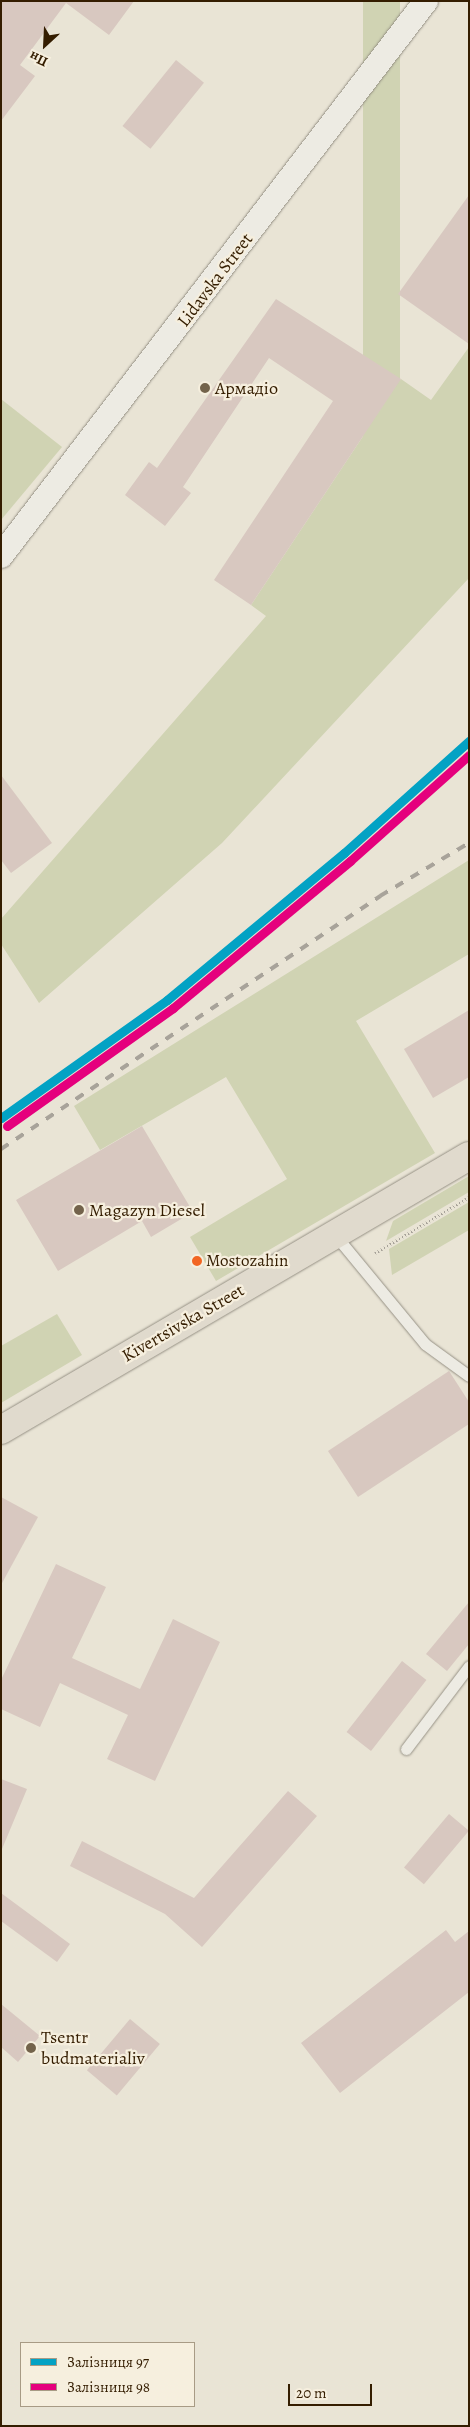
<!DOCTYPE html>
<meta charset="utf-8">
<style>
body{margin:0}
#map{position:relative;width:470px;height:2427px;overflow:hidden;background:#e9e4d5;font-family:Alegreya,serif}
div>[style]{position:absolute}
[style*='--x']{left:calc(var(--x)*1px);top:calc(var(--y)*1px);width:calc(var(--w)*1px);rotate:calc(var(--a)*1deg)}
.green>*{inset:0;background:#d0d3b3;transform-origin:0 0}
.building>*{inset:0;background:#d8c8c0;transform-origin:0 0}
.path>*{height:3px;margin-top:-1.5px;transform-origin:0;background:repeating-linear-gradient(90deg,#a8a39a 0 1px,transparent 0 3.5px)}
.roads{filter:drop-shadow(0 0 1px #969185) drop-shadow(0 0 1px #969185)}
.lane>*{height:11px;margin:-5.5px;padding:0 5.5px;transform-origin:5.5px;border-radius:5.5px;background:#edebe3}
.street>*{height:24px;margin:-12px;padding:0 12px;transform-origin:12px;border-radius:12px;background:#edebe3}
.primary>*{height:28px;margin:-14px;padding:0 14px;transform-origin:14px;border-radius:14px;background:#e0dacd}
.rail>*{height:4px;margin-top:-2px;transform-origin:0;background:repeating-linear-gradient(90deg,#a8a39a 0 9px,transparent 0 18px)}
.rail-1>*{height:9px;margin:-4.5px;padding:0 4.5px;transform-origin:4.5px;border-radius:4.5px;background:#03a2c4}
.rail-2>*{height:9px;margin:-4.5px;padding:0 4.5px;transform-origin:4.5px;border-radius:4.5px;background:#e5007d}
.dots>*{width:14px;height:14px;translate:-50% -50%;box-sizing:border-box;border:2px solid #f6efde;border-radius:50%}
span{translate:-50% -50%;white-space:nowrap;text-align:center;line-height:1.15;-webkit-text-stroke:4.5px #f6efde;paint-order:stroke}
.bus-label{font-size:17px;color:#341d00}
.left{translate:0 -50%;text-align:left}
.street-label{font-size:18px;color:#341d00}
.poi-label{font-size:18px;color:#341d00}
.frame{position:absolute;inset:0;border:2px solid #341d00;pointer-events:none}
.legend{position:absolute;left:20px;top:2342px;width:175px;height:65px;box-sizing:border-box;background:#f6efde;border:1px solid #a89b85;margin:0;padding:6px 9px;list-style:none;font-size:15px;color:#341d00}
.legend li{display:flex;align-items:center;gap:10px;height:25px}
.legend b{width:25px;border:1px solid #a89b85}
.north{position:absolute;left:20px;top:20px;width:50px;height:50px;-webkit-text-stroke:4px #f6efde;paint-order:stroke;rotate:205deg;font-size:14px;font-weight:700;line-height:20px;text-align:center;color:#341d00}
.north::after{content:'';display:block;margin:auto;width:18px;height:22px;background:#341d00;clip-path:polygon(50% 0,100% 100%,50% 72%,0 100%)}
.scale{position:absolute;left:288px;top:2384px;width:84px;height:22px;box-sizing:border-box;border:2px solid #341d00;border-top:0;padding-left:6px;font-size:15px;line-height:18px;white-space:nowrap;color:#341d00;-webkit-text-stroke:4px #f6efde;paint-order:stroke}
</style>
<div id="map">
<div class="green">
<i style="left:363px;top:1px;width:37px;height:497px"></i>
<i style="clip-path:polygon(469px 347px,469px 578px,222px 843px,39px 1003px,1px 944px,1px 919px,266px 616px,251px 605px,401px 379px,431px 400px)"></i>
<i style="clip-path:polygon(1px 399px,62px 447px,1px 520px)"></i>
<i style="clip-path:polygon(469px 860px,469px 954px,356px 1021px,435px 1153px,216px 1281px,190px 1237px,287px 1179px,226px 1077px,100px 1150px,74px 1106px)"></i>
<i style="clip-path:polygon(469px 1176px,469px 1192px,386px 1241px,393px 1221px)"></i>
<i style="clip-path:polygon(469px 1202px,469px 1230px,392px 1275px,389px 1249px)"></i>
<i style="clip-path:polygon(57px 1314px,82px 1355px,1px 1403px,1px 1346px)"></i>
</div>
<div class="building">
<i style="clip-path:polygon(1px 1px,134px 1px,109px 35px,66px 3px,20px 65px,35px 76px,1px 121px)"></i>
<i style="left:176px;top:60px;width:36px;height:85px;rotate:39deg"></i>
<i style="clip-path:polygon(469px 195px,469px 344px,398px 294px)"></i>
<i style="clip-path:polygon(276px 299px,401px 379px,251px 605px,214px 580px,333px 401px,269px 358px,183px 487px,191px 493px,165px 526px,125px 495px,149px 462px,157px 468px)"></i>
<i style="clip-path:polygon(1px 775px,52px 843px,11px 873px,1px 860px)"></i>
<i style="clip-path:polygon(469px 1010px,469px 1077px,433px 1098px,404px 1049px)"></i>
<i style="clip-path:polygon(142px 1126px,193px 1212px,151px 1237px,142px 1221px,58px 1271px,16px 1200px)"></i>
<i style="clip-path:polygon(449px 1371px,469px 1402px,469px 1424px,358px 1497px,328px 1451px)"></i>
<i style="clip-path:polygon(1px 1497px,38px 1517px,1px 1585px)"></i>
<i style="clip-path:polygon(56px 1564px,106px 1587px,72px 1658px,140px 1689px,173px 1619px,220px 1642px,155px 1781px,107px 1759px,128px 1715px,60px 1683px,40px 1727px,1px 1709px,1px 1680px)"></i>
<i style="clip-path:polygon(469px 1602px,469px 1644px,447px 1671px,426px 1654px)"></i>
<i style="left:402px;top:1661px;width:31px;height:90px;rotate:38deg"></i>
<i style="clip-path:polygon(1px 1779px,27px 1789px,2px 1849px,1px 1849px)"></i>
<i style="clip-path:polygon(288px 1791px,317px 1816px,202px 1947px,165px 1914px,70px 1866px,82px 1841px,194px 1898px)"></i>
<i style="left:449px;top:1814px;width:26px;height:70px;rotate:40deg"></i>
<i style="clip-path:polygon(1px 1893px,70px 1944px,57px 1962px,1px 1921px)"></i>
<i style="clip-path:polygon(446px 1930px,455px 1942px,469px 1931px,469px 1992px,340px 2093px,301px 2043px)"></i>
<i style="clip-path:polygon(1px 2004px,40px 2036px,18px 2062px,1px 2047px)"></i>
<i style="left:130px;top:2019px;width:39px;height:67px;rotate:40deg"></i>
</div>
<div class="path">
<i style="--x:375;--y:1253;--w:109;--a:-30.8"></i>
</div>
<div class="roads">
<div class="lane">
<i style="--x:336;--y:1236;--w:140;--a:50.5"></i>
<i style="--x:425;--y:1344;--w:54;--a:36"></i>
<i style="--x:406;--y:1749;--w:104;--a:-52.8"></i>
</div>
<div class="street">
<i style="--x:1;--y:556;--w:699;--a:-52.56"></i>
</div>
<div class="primary">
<i style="--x:1;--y:1430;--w:542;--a:-30.35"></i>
</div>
</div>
<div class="rail">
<i style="--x:1;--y:1149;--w:456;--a:-33.7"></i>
<i style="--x:380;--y:896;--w:104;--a:-30.8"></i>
</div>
<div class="rail-1">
<i style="--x:1;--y:1118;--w:204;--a:-35.4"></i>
<i style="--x:167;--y:1000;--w:230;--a:-39.7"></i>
<i style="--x:344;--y:853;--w:168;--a:-41.9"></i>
</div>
<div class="rail-2">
<i style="--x:7;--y:1126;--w:204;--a:-35.4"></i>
<i style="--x:173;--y:1008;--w:230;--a:-39.7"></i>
<i style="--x:350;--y:861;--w:159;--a:-41.7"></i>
</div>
<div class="dots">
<i style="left:205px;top:388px;background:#73634b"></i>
<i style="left:79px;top:1210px;background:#73634b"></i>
<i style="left:197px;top:1261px;background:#f26522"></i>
<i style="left:31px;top:2048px;background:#73634b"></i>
</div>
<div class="bus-label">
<span class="left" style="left:206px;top:1261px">Mostozahin</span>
</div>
<div class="street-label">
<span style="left:215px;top:280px;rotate:-53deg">Lidavska Street</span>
<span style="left:183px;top:1323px;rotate:-30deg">Kivertsivska Street</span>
</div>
<div class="poi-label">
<span class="left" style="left:215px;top:388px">Армадіо</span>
<span class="left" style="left:89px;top:1210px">Magazyn Diesel</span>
<span class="left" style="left:41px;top:2048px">Tsentr<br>budmaterialiv</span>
</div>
<div class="frame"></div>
<ul class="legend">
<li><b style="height:6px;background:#03a2c4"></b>Залізниця 97</li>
<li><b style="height:6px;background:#e5007d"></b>Залізниця 98</li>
</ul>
<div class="north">Пн</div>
<div class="scale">20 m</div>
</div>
